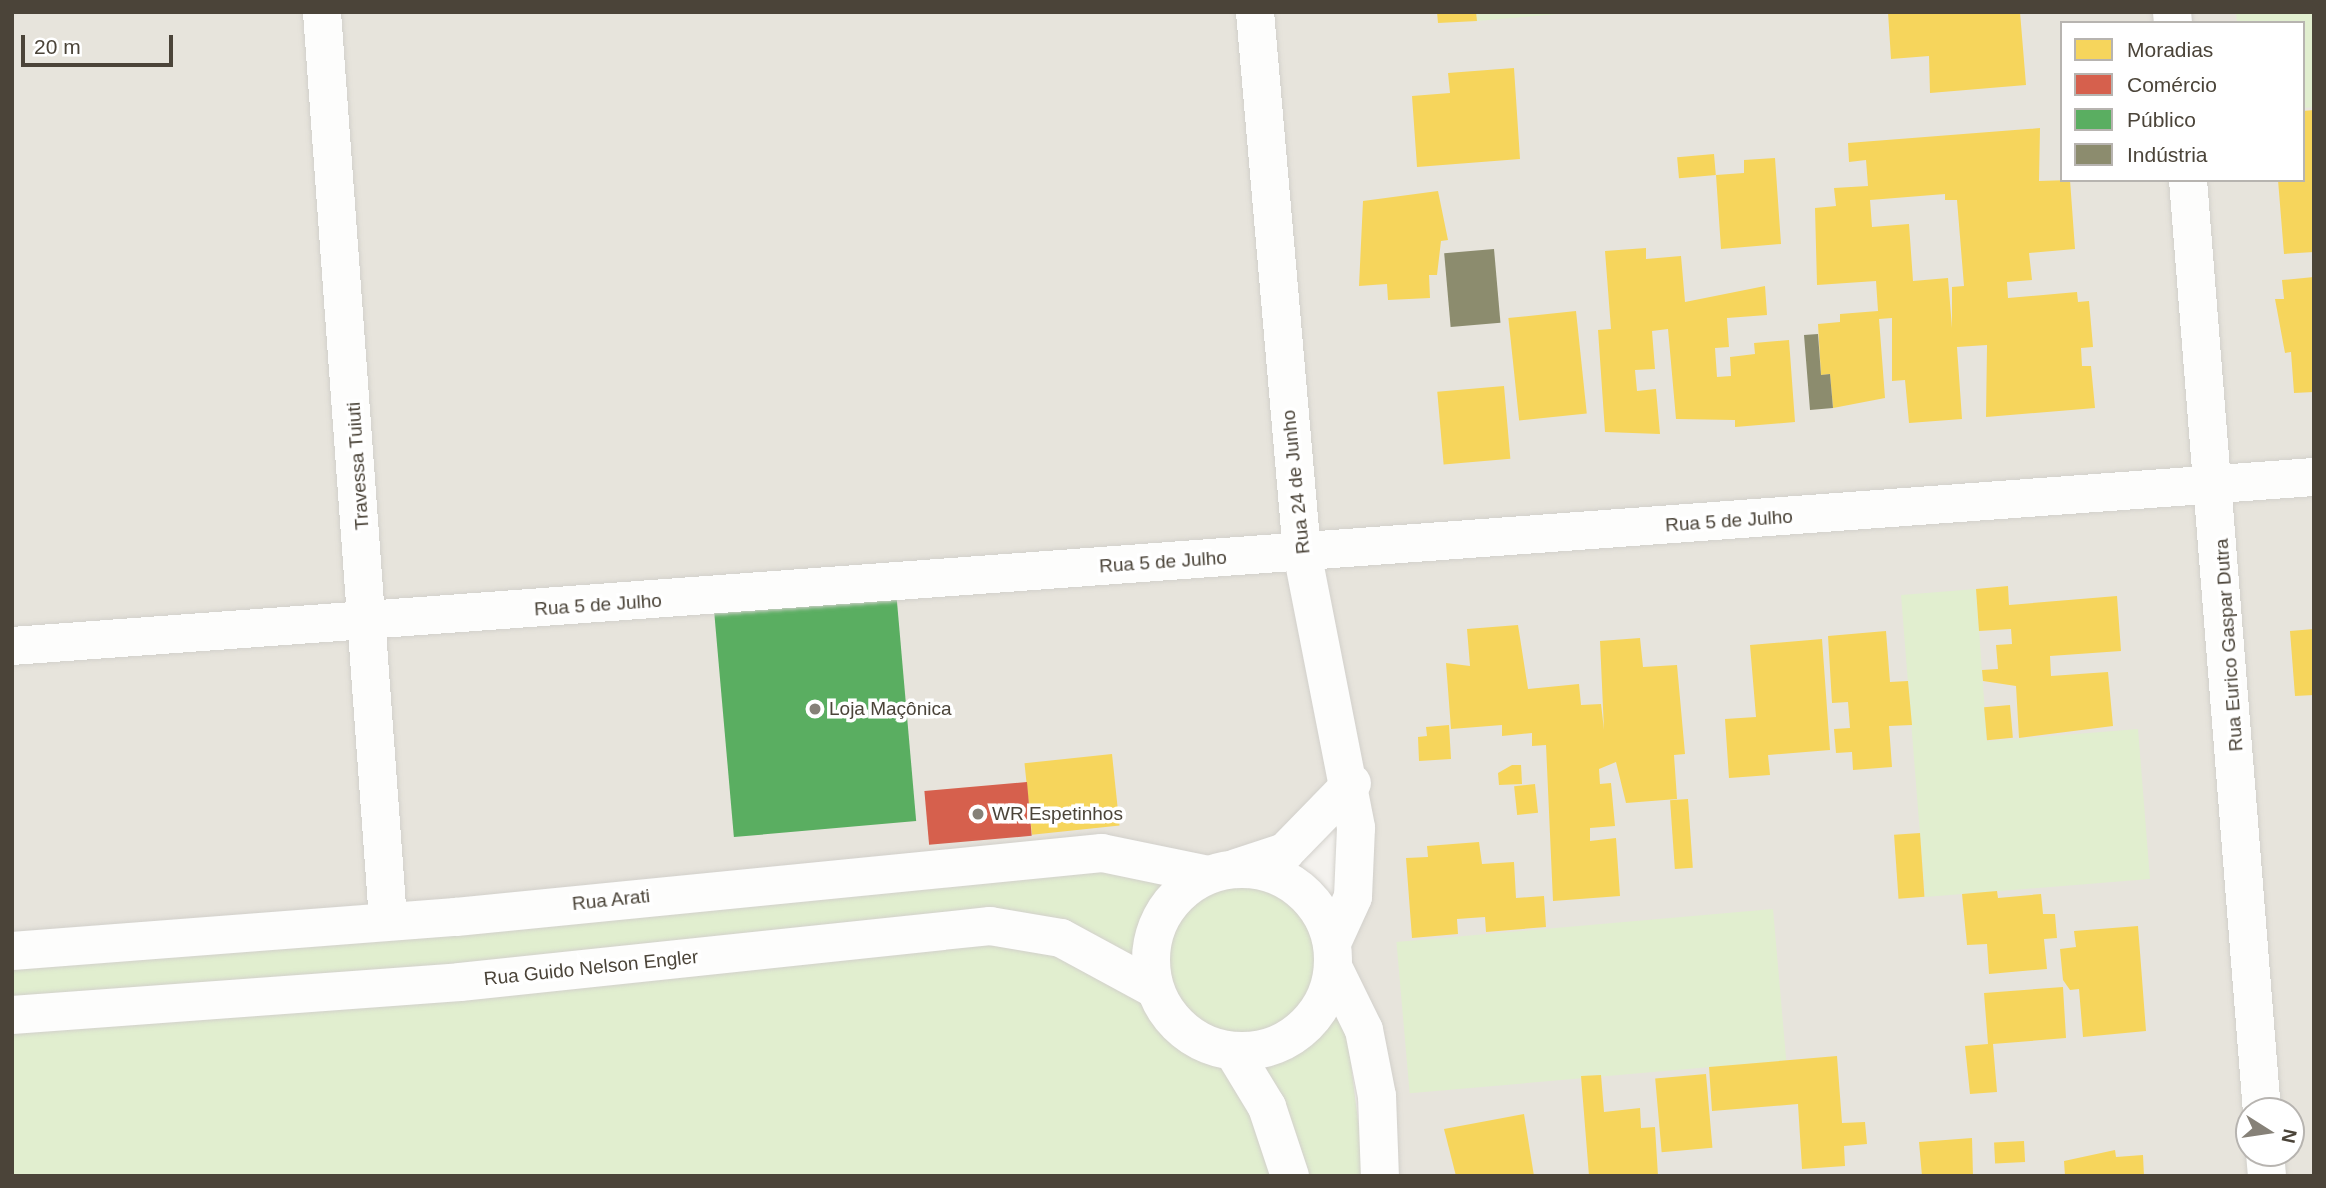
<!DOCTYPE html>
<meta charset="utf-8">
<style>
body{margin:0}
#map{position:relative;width:2326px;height:1188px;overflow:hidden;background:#f4f2ee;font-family:Helvetica,sans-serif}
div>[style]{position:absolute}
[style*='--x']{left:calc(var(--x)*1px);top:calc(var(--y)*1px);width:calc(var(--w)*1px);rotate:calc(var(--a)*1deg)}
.residential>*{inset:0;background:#e7e4dc}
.green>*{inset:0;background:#e1eecf;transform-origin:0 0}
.homes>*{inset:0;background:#f6d55c;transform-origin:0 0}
.shops>*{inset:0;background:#d6604d;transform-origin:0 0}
.public>*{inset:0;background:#5aae61;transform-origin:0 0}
.industry>*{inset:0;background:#8c8c6e;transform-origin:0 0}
.roads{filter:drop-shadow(0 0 2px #d2d0cb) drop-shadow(0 0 2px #d2d0cb)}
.street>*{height:38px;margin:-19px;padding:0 19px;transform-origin:19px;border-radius:19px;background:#fdfdfc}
.street>.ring{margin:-19px;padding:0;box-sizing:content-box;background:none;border:38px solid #fdfdfc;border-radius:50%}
.dots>*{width:19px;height:19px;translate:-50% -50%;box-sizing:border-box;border:4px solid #fff;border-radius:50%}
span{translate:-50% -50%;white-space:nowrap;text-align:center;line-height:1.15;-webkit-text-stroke:7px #fff;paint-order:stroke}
.street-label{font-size:19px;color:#4b4439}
.poi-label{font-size:19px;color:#4b4439}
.left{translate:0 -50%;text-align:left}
.frame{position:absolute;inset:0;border:14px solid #4b4439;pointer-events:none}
.legend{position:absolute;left:2060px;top:21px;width:245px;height:161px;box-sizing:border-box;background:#fff;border:2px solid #b7b4b0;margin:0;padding:9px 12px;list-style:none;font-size:21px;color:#4b4439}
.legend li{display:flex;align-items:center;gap:14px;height:35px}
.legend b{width:35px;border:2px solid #b7b4b0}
.north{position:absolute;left:2235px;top:1097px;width:70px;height:70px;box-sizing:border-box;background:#fff;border:2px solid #b7b4b0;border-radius:50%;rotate:102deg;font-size:19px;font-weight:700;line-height:28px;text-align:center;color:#4b4439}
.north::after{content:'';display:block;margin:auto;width:24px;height:32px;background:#868178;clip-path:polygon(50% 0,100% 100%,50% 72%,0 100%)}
.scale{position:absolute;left:21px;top:35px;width:152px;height:32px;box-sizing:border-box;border:4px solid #4b4439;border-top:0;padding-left:9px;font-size:21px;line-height:24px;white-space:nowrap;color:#4b4439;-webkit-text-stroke:5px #fff;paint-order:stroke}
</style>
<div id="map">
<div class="residential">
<i style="clip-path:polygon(evenodd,12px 12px,2314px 12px,2314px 1176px,1369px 1176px,1360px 1088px,1333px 967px,1352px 784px,1264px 861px,12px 951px,12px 12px,2062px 23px,2303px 23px,2303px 180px,2062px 180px,2062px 23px,12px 12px,2249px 1111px,2291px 1111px,2291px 1153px,2249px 1153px,2249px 1111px)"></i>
</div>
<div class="green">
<i style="clip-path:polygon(1476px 12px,1581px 12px,1477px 21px)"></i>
<i style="clip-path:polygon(2236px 12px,2314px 12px,2314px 107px,2303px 108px,2303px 23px,2237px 23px)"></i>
<i style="clip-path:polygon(1976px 589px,1987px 741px,2138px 729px,2150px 879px,1925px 897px,1901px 595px)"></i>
<i style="clip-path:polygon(1103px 858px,1257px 874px,1303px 899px,1328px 946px,1347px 1033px,1365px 1176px,12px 1176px,12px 951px)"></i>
<i style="left:1773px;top:909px;width:152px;height:378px;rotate:85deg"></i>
</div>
<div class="homes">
<i style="clip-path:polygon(1437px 12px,1476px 12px,1477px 21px,1438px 23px)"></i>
<i style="clip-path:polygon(1888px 12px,2020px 12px,2026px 85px,1930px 93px,1929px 56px,1891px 59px)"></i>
<i style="clip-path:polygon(1514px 68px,1520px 159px,1417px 167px,1412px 96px,1450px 93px,1448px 73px)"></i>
<i style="clip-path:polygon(2314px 110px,2314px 252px,2284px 254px,2278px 180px,2303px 180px,2303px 111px)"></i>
<i style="clip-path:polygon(evenodd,2040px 128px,2039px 181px,2070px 180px,2075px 249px,2029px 253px,2032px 280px,2007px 282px,2008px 298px,2077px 292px,2078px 302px,2089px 301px,2093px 347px,2081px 348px,2082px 366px,2091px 366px,2095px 408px,1986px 417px,1987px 345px,1957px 347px,1962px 419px,1909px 423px,1905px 380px,1892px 381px,1892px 318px,1879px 319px,1885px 398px,1833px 408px,1830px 374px,1821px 375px,1818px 324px,1840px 322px,1840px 314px,1878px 311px,1876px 281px,1817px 285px,1815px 208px,1836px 206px,1834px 188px,1868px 186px,1866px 160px,1849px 162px,1848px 143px,2040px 128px,1945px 194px,1945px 200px,1957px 200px,1964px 286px,1952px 287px,1952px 328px,1948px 278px,1913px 281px,1909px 224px,1872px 227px,1870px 200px,1945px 194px)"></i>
<i style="left:1714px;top:154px;width:21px;height:37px;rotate:85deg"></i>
<i style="clip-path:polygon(1775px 158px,1781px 244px,1721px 249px,1716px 175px,1744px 173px,1744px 160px)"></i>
<i style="clip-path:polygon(1438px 191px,1448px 240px,1441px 241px,1437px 275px,1429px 275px,1430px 298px,1388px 300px,1387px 284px,1359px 286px,1363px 201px)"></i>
<i style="clip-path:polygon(1646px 248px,1646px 259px,1681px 256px,1685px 302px,1765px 286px,1767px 315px,1727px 318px,1729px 347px,1715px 348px,1717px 377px,1731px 376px,1730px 357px,1755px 354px,1754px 343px,1789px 340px,1795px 422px,1735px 427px,1735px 420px,1676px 419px,1668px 329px,1652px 331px,1655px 369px,1635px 370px,1637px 391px,1656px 389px,1660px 434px,1605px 432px,1598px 330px,1611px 329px,1605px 251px)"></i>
<i style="clip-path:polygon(2314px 277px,2314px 392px,2294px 393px,2291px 352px,2285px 353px,2275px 299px,2284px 299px,2282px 280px)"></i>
<i style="left:1576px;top:311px;width:103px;height:68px;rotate:84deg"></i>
<i style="left:1504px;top:386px;width:73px;height:67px;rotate:85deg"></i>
<i style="clip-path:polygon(2008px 586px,2009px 605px,2117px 596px,2121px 651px,2050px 656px,2051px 676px,2108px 672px,2113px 726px,2019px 738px,2016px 686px,1983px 681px,1982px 670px,1998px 669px,1996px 645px,2012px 644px,2011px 629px,1979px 631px,1976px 589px)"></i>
<i style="clip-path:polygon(1518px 625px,1528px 689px,1579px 684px,1581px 705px,1601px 704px,1604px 730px,1600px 641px,1640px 638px,1643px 667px,1677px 665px,1685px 754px,1674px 755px,1677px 799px,1626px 803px,1616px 762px,1599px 769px,1600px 784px,1611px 783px,1615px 826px,1590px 828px,1590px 841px,1616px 838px,1620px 896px,1553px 901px,1546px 745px,1532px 746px,1532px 733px,1502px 736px,1502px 725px,1451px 729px,1446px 663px,1470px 666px,1467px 629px)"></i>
<i style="clip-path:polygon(2314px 629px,2314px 695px,2295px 696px,2290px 631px)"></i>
<i style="clip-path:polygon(1886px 631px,1890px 682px,1908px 681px,1912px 725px,1889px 726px,1892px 767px,1853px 770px,1852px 752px,1836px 753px,1834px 729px,1850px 728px,1848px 702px,1832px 703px,1828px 636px)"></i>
<i style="clip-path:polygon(1822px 639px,1830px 750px,1768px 755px,1770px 775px,1729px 778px,1725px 719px,1756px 717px,1750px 645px)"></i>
<i style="left:2010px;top:705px;width:33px;height:26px;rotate:85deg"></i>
<i style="clip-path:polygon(1449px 725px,1451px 759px,1419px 761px,1418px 737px,1427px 736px,1426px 727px)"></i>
<i style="left:1112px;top:754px;width:72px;height:88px;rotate:84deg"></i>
<i style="clip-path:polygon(1512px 765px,1521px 765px,1522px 784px,1499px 785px,1498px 773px)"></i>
<i style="left:1535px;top:784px;width:29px;height:21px;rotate:84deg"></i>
<i style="left:1688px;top:799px;width:69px;height:18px;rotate:86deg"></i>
<i style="left:1920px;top:833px;width:64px;height:26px;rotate:86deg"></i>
<i style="clip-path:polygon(1479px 842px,1482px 864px,1514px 862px,1516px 898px,1544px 896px,1546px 927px,1486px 932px,1485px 917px,1457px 919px,1458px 934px,1412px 938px,1406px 858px,1428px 857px,1427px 846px)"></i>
<i style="clip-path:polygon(1997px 891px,1998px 898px,2041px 894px,2043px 914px,2055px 914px,2057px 938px,2044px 939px,2047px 969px,1989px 974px,1987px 944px,1967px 945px,1962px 894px)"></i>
<i style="clip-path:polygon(2138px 926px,2146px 1031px,2083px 1037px,2079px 989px,2070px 990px,2063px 980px,2060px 949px,2076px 947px,2074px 931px)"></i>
<i style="clip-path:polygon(2063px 987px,2066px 1038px,1993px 1044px,1997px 1092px,1970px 1094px,1965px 1046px,1988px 1044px,1984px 993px)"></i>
<i style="clip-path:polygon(1837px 1056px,1842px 1123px,1865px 1122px,1867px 1144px,1844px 1146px,1845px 1166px,1802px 1169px,1798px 1104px,1712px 1111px,1709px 1067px)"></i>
<i style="left:1706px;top:1074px;width:74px;height:51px;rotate:85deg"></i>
<i style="clip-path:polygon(1601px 1075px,1604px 1112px,1640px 1108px,1641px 1128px,1655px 1127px,1658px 1176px,1589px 1176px,1581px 1076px)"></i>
<i style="clip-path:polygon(1524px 1114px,1534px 1176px,1456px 1176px,1444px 1129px)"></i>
<i style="clip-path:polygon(1972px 1138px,1973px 1176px,1922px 1176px,1919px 1142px)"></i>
<i style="left:2024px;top:1141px;width:21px;height:30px;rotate:87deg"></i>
<i style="clip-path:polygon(2115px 1150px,2116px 1157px,2143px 1155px,2144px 1176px,2065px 1176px,2064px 1161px)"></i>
</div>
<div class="shops">
<i style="left:1027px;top:782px;width:54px;height:103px;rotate:85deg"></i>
</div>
<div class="public">
<i style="left:895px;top:579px;width:243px;height:183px;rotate:85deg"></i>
</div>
<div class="industry">
<i style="left:1494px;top:249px;width:74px;height:50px;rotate:85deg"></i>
<i style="clip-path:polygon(1818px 334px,1821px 375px,1830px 374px,1833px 408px,1810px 410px,1804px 335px)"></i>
</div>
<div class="roads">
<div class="street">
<i style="--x:322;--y:12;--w:910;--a:85.84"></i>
<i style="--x:1255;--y:12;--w:542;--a:85.03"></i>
<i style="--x:1302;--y:552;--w:281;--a:78.9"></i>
<i style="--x:1356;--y:828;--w:69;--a:92.5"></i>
<i style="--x:1353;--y:897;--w:51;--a:114.5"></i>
<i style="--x:2172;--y:12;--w:11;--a:85"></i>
<i style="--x:2188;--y:180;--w:934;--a:85.46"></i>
<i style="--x:12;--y:646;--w:2308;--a:-4.2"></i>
<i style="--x:1236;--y:868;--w:52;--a:-18.1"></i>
<i style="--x:1285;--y:852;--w:96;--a:-45.8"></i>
<i class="ring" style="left:1151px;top:869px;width:144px;height:144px"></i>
<i style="--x:12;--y:951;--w:445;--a:-4.4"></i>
<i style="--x:456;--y:917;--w:649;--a:-5.66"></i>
<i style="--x:1102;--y:853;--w:108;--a:11.7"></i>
<i style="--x:1333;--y:967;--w:70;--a:63.8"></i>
<i style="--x:1364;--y:1030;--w:67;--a:78.9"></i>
<i style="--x:1377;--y:1096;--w:80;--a:87.9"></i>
<i style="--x:12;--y:1015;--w:449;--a:-4.2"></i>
<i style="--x:460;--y:982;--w:533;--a:-6.03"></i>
<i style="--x:990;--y:926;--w:72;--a:9.6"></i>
<i style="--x:1061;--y:938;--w:107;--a:28.5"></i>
<i style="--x:1233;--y:1051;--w:66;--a:58.7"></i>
<i style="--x:1267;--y:1107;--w:73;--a:71.6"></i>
<i style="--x:2265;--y:1153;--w:23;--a:85"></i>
</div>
</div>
<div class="dots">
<i style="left:815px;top:709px;background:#868178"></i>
<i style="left:978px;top:814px;background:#868178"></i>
</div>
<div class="street-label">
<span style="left:358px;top:466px;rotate:-94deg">Travessa Tuiuti</span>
<span style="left:1296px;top:482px;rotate:-96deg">Rua 24 de Junho</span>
<span style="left:1729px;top:521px;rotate:-4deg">Rua 5 de Julho</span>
<span style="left:1163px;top:562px;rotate:-4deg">Rua 5 de Julho</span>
<span style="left:598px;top:605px;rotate:-4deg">Rua 5 de Julho</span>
<span style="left:2229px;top:645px;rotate:-94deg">Rua Eurico Gaspar Dutra</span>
<span style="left:611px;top:900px;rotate:-6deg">Rua Arati</span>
<span style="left:591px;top:968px;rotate:-6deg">Rua Guido Nelson Engler</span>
</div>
<div class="poi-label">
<span class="left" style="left:829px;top:709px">Loja Maçônica</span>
<span class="left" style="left:992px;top:814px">WR Espetinhos</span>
</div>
<div class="frame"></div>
<ul class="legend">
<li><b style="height:19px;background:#f6d55c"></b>Moradias</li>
<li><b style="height:19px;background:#d6604d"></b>Comércio</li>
<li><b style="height:19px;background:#5aae61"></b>Público</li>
<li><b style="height:19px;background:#8c8c6e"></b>Indústria</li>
</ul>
<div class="north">N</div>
<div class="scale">20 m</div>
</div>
